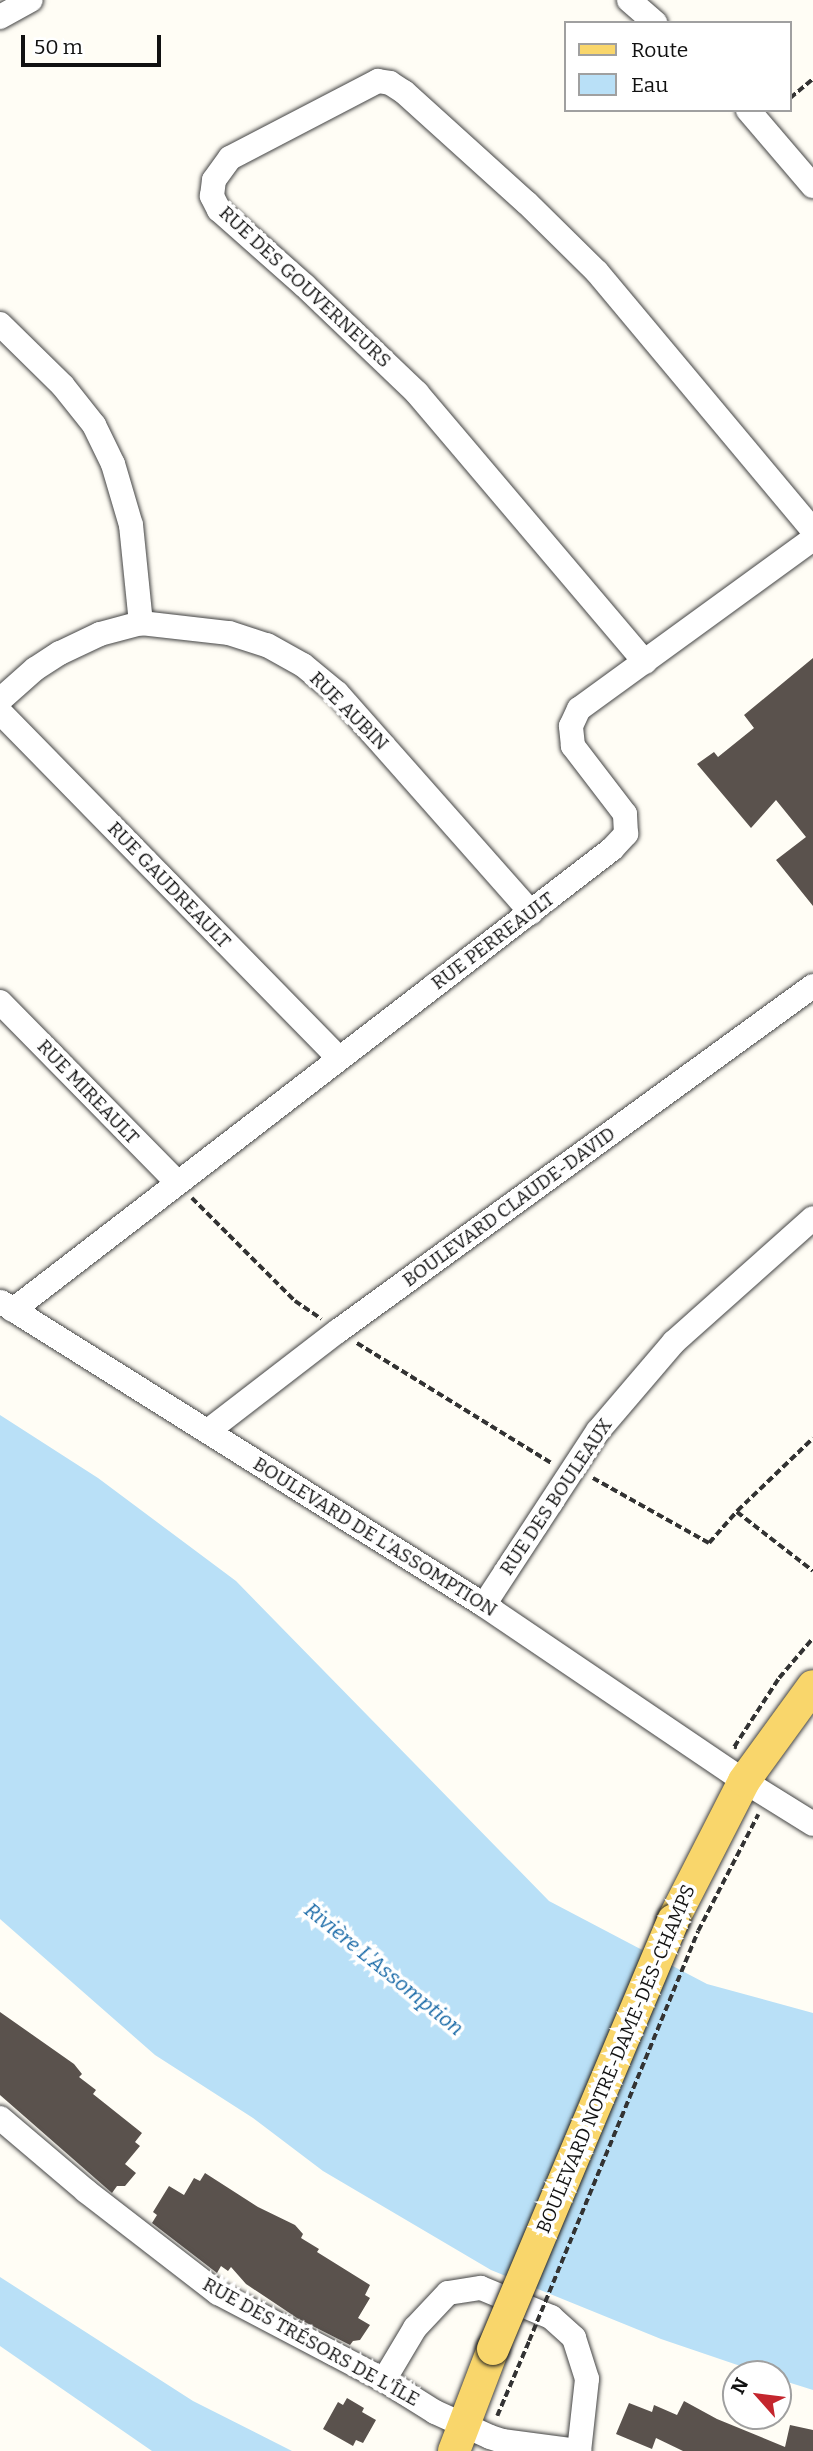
<!DOCTYPE html>
<meta charset="utf-8">
<style>
body{margin:0}
#map{position:relative;width:813px;height:2451px;overflow:hidden;background:#fffdf5;font-family:Bitter,serif}
div>[style]{position:absolute}
[style*='--x']{left:calc(var(--x)*1px);top:calc(var(--y)*1px);width:calc(var(--w)*1px);rotate:calc(var(--a)*1deg)}
.water>*{inset:0;background:#b9e0f7}
.building>*{inset:0;background:#5a524d}
.path>*{height:3.5px;margin-top:-1.75px;transform-origin:0;background:repeating-linear-gradient(90deg,#333 0 7px,transparent 0 10.5px)}
.roads{filter:drop-shadow(0 0 2px #444) drop-shadow(0 0 2px #444)}
.minor>*{height:24px;margin:-12px;padding:0 12px;transform-origin:12px;border-radius:12px;background:#fff}
.major>*{height:32px;margin:-16px;padding:0 16px;transform-origin:16px;border-radius:16px;background:#f9d66b}
.path-bridge>*{height:3.5px;margin-top:-1.75px;transform-origin:0;background:repeating-linear-gradient(90deg,#333 0 7px,transparent 0 10.5px)}
.bridges{filter:drop-shadow(0 0 2px #222) drop-shadow(0 0 2px #222)}
.major-bridge>*{height:32px;margin:-16px;padding:0 16px;transform-origin:16px;border-radius:16px;background:#f9d66b}
span{translate:-50% -50%;white-space:nowrap;text-align:center;line-height:1.15;-webkit-text-stroke:7px #fff;paint-order:stroke}
.street-label{font-size:19px;color:#111}
.water-label{font-size:21px;color:#1768a6;font-style:italic}
.legend{position:absolute;left:564px;top:21px;width:228px;height:91px;box-sizing:border-box;background:#fff;border:2px solid #a0a0a0;margin:0;padding:9px 12px;list-style:none;font-size:21px;color:#111}
.legend li{display:flex;align-items:center;gap:14px;height:35px}
.legend b{width:35px;border:2px solid #a0a0a0}
.north{position:absolute;left:722px;top:2360px;width:70px;height:70px;box-sizing:border-box;background:#fff;border:2px solid #a0a0a0;border-radius:50%;rotate:298deg;font-size:19px;font-weight:700;line-height:28px;text-align:center;color:#111}
.north::after{content:'';display:block;margin:auto;width:24px;height:32px;background:#c4262e;clip-path:polygon(50% 0,100% 100%,50% 72%,0 100%)}
.scale{position:absolute;left:21px;top:35px;width:140px;height:32px;box-sizing:border-box;border:4px solid #111;border-top:0;padding-left:9px;font-size:21px;line-height:24px;white-space:nowrap;color:#111;-webkit-text-stroke:5px #fff;paint-order:stroke}
</style>
<div id="map">
<div class="water">
<i style="clip-path:polygon(0 1415px,98px 1478px,236px 1581px,549px 1901px,707px 1984px,813px 2013px,813px 2390px,778px 2379px,778px 2374px,764px 2374px,661px 2339px,491px 2270px,323px 2171px,253px 2118px,155px 2055px,0 1919px)"></i>
<i style="clip-path:polygon(0 2277px,193px 2401px,292px 2451px,152px 2451px,0 2346px)"></i>
</div>
<div class="building">
<i style="clip-path:polygon(813px 658px,813px 906px,776px 860px,806px 837px,776px 800px,751px 828px,697px 764px,714px 752px,718px 757px,754px 728px,744px 715px)"></i>
<i style="clip-path:polygon(0 2012px,74px 2064px,82px 2074px,79px 2077px,96px 2090px,93px 2094px,142px 2133px,135px 2142px,140px 2146px,125px 2164px,136px 2173px,125px 2186px,117px 2186px,112px 2193px,0 2095px)"></i>
<i style="clip-path:polygon(205px 2173px,258px 2207px,295px 2225px,303px 2234px,301px 2238px,319px 2249px,317px 2252px,370px 2285px,365px 2295px,370px 2298px,358px 2318px,370px 2325px,360px 2340px,353px 2341px,350px 2345px,297px 2318px,246px 2284px,231px 2267px,228px 2271px,221px 2266px,217px 2273px,152px 2223px,157px 2215px,153px 2212px,169px 2186px,184px 2195px,194px 2178px,200px 2181px)"></i>
<i style="clip-path:polygon(347px 2398px,364px 2408px,362px 2412px,376px 2420px,363px 2443px,356px 2440px,353px 2446px,323px 2429px,338px 2402px,343px 2405px)"></i>
<i style="clip-path:polygon(684px 2401px,717px 2419px,785px 2447px,790px 2425px,813px 2430px,813px 2451px,683px 2451px,656px 2438px,652px 2449px,616px 2434px,629px 2403px,652px 2412px,654px 2405px,677px 2415px)"></i>
</div>
<div class="path">
<i style="--x:790;--y:98;--w:30;--a:-40"></i>
<i style="--x:192;--y:1198;--w:146;--a:45"></i>
<i style="--x:295;--y:1301;--w:32;--a:34"></i>
<i style="--x:357;--y:1343;--w:230;--a:31.7"></i>
<i style="--x:593;--y:1478;--w:133;--a:29.3"></i>
<i style="--x:709;--y:1543;--w:43;--a:-48.8"></i>
<i style="--x:737;--y:1511;--w:105;--a:-43.8"></i>
<i style="--x:737;--y:1512;--w:96;--a:37.8"></i>
<i style="--x:737;--y:1748;--w:3;--a:-162"></i>
<i style="--x:734;--y:1747;--w:82;--a:-56.9"></i>
<i style="--x:779;--y:1678;--w:52;--a:-49.6"></i>
<i style="--x:698;--y:1931;--w:131;--a:-62.7"></i>
<i style="--x:497;--y:2416;--w:82;--a:-66.9"></i>
</div>
<div class="roads">
<div class="minor">
<i style="--x:629;--y:0;--w:35;--a:41"></i>
<i style="--x:0;--y:17;--w:35;--a:-29"></i>
<i style="--x:748;--y:110;--w:100;--a:49.5"></i>
<i style="--x:0;--y:324;--w:88;--a:44.5"></i>
<i style="--x:63;--y:386;--w:50;--a:51.5"></i>
<i style="--x:94;--y:425;--w:43;--a:64"></i>
<i style="--x:113;--y:464;--w:64;--a:73.6"></i>
<i style="--x:131;--y:525;--w:99;--a:84.2"></i>
<i style="--x:645;--y:662;--w:353;--a:-130.3"></i>
<i style="--x:417;--y:393;--w:155;--a:-136.3"></i>
<i style="--x:305;--y:286;--w:115;--a:-138.5"></i>
<i style="--x:219;--y:210;--w:16;--a:-117"></i>
<i style="--x:212;--y:196;--w:16;--a:-83"></i>
<i style="--x:214;--y:180;--w:27;--a:-54"></i>
<i style="--x:230;--y:158;--w:167;--a:-27.5"></i>
<i style="--x:378;--y:81;--w:12;--a:9"></i>
<i style="--x:390;--y:83;--w:17;--a:33"></i>
<i style="--x:404;--y:92;--w:166;--a:42.1"></i>
<i style="--x:527;--y:203;--w:98;--a:44.6"></i>
<i style="--x:597;--y:272;--w:336;--a:50.1"></i>
<i style="--x:0;--y:700;--w:47;--a:-41.5"></i>
<i style="--x:35;--y:669;--w:30;--a:-33"></i>
<i style="--x:60;--y:653;--w:44;--a:-25.4"></i>
<i style="--x:100;--y:634;--w:42;--a:-15"></i>
<i style="--x:141;--y:623;--w:89;--a:6.5"></i>
<i style="--x:229;--y:633;--w:40;--a:18"></i>
<i style="--x:267;--y:645;--w:41;--a:29.1"></i>
<i style="--x:303;--y:665;--w:44;--a:39.5"></i>
<i style="--x:337;--y:693;--w:293;--a:48.5"></i>
<i style="--x:0;--y:712;--w:484;--a:45.6"></i>
<i style="--x:0;--y:1002;--w:252;--a:45.5"></i>
<i style="--x:1;--y:1302;--w:570;--a:32.1"></i>
<i style="--x:484;--y:1605;--w:314;--a:34.1"></i>
<i style="--x:744;--y:1781;--w:81;--a:31.9"></i>
<i style="--x:13;--y:1310;--w:756;--a:-37.58"></i>
<i style="--x:612;--y:849;--w:21;--a:-47"></i>
<i style="--x:626;--y:834;--w:20;--a:-93"></i>
<i style="--x:625;--y:814;--w:86;--a:-127.4"></i>
<i style="--x:573;--y:746;--w:20;--a:-96"></i>
<i style="--x:571;--y:726;--w:19;--a:-65"></i>
<i style="--x:579;--y:709;--w:289;--a:-36"></i>
<i style="--x:208;--y:1431;--w:164;--a:-37.6"></i>
<i style="--x:338;--y:1331;--w:587;--a:-35.99"></i>
<i style="--x:484;--y:1605;--w:208;--a:-56.8"></i>
<i style="--x:598;--y:1431;--w:117;--a:-49.5"></i>
<i style="--x:674;--y:1342;--w:186;--a:-41.7"></i>
<i style="--x:0;--y:2118;--w:113;--a:40.3"></i>
<i style="--x:86;--y:2191;--w:167;--a:37.7"></i>
<i style="--x:218;--y:2293;--w:187;--a:27.7"></i>
<i style="--x:384;--y:2380;--w:60;--a:32.1"></i>
<i style="--x:435;--y:2412;--w:60;--a:24.4"></i>
<i style="--x:490;--y:2437;--w:13;--a:18"></i>
<i style="--x:502;--y:2441;--w:78;--a:7.4"></i>
<i style="--x:384;--y:2380;--w:61;--a:-59.2"></i>
<i style="--x:415;--y:2328;--w:48;--a:-46.7"></i>
<i style="--x:448;--y:2293;--w:33;--a:-9"></i>
<i style="--x:481;--y:2288;--w:76;--a:22.5"></i>
<i style="--x:551;--y:2317;--w:31;--a:42"></i>
<i style="--x:574;--y:2338;--w:43;--a:72.4"></i>
<i style="--x:587;--y:2379;--w:72;--a:96.3"></i>
</div>
<div class="major">
<i style="--x:673;--y:1920;--w:156;--a:-62.9"></i>
<i style="--x:744;--y:1781;--w:117;--a:-54"></i>
<i style="--x:454;--y:2451;--w:109;--a:-69.1"></i>
</div>
</div>
<div class="path-bridge">
<i style="--x:529;--y:2341;--w:443;--a:-67.6"></i>
</div>
<div class="bridges">
<div class="major-bridge">
<i style="--x:493;--y:2349;--w:465;--a:-67.2"></i>
</div>
</div>
<div class="street-label">
<span style="left:305px;top:287px;rotate:43deg">RUE DES GOUVERNEURS</span>
<span style="left:349px;top:711px;rotate:45deg">RUE AUBIN</span>
<span style="left:169px;top:885px;rotate:46deg">RUE GAUDREAULT</span>
<span style="left:493px;top:941px;rotate:-37deg">RUE PERREAULT</span>
<span style="left:88px;top:1092px;rotate:46deg">RUE MIREAULT</span>
<span style="left:509px;top:1207px;rotate:-36deg">BOULEVARD CLAUDE-DAVID</span>
<span style="left:556px;top:1497px;rotate:-56deg">RUE DES BOULEAUX</span>
<span style="left:375px;top:1537px;rotate:32deg">BOULEVARD DE L'ASSOMPTION</span>
<span style="left:616px;top:2059px;rotate:-67deg">BOULEVARD NOTRE-DAME-DES-CHAMPS</span>
<span style="left:311px;top:2342px;rotate:29deg">RUE DES TRÉSORS DE L'ÎLE</span>
</div>
<div class="water-label">
<span style="left:384px;top:1969px;rotate:39deg">Rivière L'Assomption</span>
</div>
<ul class="legend">
<li><b style="height:9px;background:#f9d66b"></b>Route</li>
<li><b style="height:19px;background:#b9e0f7"></b>Eau</li>
</ul>
<div class="north">N</div>
<div class="scale">50 m</div>
</div>
